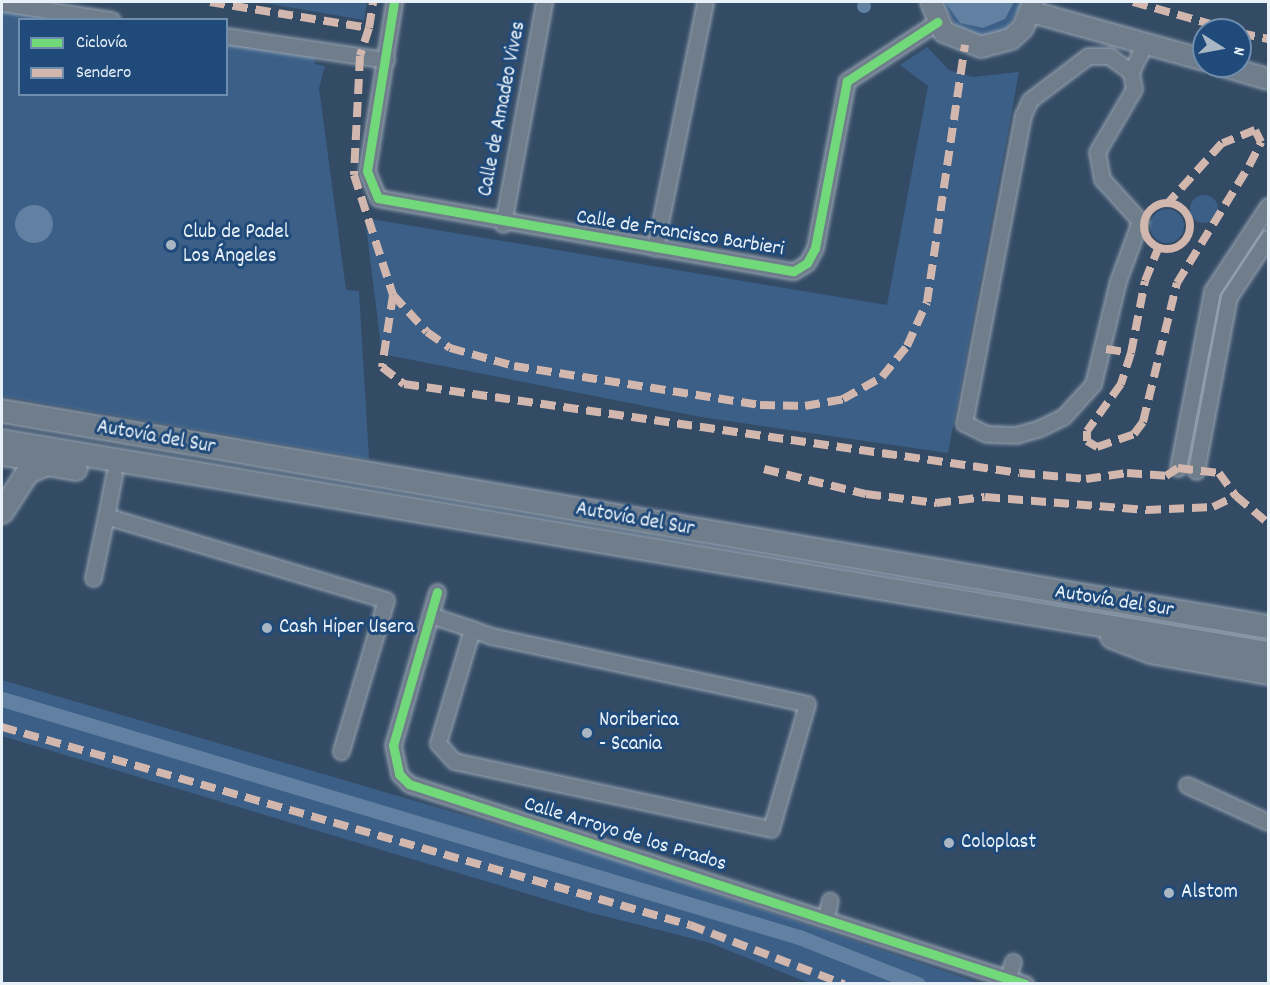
<!DOCTYPE html>
<meta charset="utf-8">
<style>
body{margin:0}
#map{position:relative;width:1270px;height:985px;overflow:hidden;background:#344b65;font-family:Dekko,sans-serif}
div>[style]{position:absolute}
[style*='--x']{left:calc(var(--x)*1px);top:calc(var(--y)*1px);width:calc(var(--w)*1px);rotate:calc(var(--a)*1deg)}
.green>*{inset:0;background:#3b5f87}
.round{border-radius:50%}
.water>*{inset:0;background:#6280a1}
.canal>*{height:15px;margin:-7.5px;padding:0 7.5px;transform-origin:7.5px;border-radius:7.5px;background:#6280a1}
.roads{filter:drop-shadow(0 0 2px #9aa6b3) drop-shadow(0 0 2px #9aa6b3)}
.minor>*{height:15px;margin:-7.5px;padding:0 7.5px;transform-origin:7.5px;border-radius:7.5px;background:#707e8c}
.major>*{height:20px;margin:-10px;padding:0 10px;transform-origin:10px;border-radius:10px;background:#707e8c}
.highway>*{height:22px;margin:-11px;padding:0 11px;transform-origin:11px;border-radius:11px;background:#707e8c}
.quiet>*{height:8px;margin-top:-4px;transform-origin:0;background:repeating-linear-gradient(90deg,#d1b7ad 0 15px,transparent 0 23px)}
.quiet>.ring{margin:-4px;padding:0;box-sizing:content-box;background:none;border:8px solid #d1b7ad;border-radius:50%}
.cycleway>*{height:9px;margin:-4.5px;padding:0 4.5px;transform-origin:4.5px;border-radius:4.5px;background:#71d979}
.dots>*{width:16px;height:16px;translate:-50% -50%;box-sizing:border-box;border:3px solid #1f4a7a;border-radius:50%}
span{translate:-50% -50%;white-space:nowrap;text-align:center;line-height:1.15;-webkit-text-stroke:6px #1f4a7a;paint-order:stroke}
.street-label{font-size:21px;color:#e8f1f8}
.poi-label{font-size:21px;color:#e8f1f8}
.left{translate:0 -50%;text-align:left}
.frame{position:absolute;inset:0;border:3px solid #e8f1f8;pointer-events:none}
.legend{position:absolute;left:18px;top:18px;width:210px;height:78px;box-sizing:border-box;background:#1f4a7a;border:2px solid #6f8dac;margin:0;padding:8px 10px;list-style:none;font-size:18px;color:#e8f1f8}
.legend li{display:flex;align-items:center;gap:12px;height:30px}
.legend b{width:30px;border:2px solid #6f8dac}
.north{position:absolute;left:1192px;top:18px;width:60px;height:60px;box-sizing:border-box;background:#1f4a7a;border:2px solid #6f8dac;border-radius:50%;rotate:101deg;font-size:16px;font-weight:700;line-height:24px;text-align:center;color:#e8f1f8}
.north::after{content:'';display:block;margin:auto;width:21px;height:27px;background:#a9b7c5;clip-path:polygon(50% 0,100% 100%,50% 72%,0 100%)}
</style>
<div id="map">
<div class="green">
<i style="clip-path:polygon(259px 2px,367px 2px,364px 20px)"></i>
<i style="clip-path:polygon(942px 2px,1023px 2px,1007px 29px,982px 37px,957px 28px)"></i>
<i style="clip-path:polygon(2px 7px,85px 19px,20px 20px,20px 94px,226px 94px,227px 40px,314px 53px,315px 64px,325px 66px,319px 88px,346px 290px,359px 291px,369px 459px,2px 396px)"></i>
<i style="clip-path:polygon(927px 47px,949px 70px,973px 77px,1019px 72px,948px 453px,701px 417px,382px 354px,365px 218px,887px 305px,928px 86px,900px 65px)"></i>
<i class="round" style="left:1190px;top:195px;width:28px;height:28px"></i>
<i class="round" style="left:1150px;top:209px;width:34px;height:34px"></i>
<i style="clip-path:polygon(2px 680px,610px 858px,979px 983px,809px 983px,710px 943px,588px 912px,2px 736px)"></i>
</div>
<div class="water">
<i class="round" style="left:857px;top:-1px;width:14px;height:14px"></i>
<i style="clip-path:polygon(945px 2px,1014px 2px,1005px 19px,983px 28px,960px 23px)"></i>
<i class="round" style="left:15px;top:205px;width:38px;height:38px"></i>
</div>
<div class="canal">
<i style="--x:2;--y:699;--w:832;--a:16.63"></i>
<i style="--x:799;--y:937;--w:128;--a:21.6"></i>
</div>
<div class="roads">
<div class="minor">
<i style="--x:394;--y:2;--w:171;--a:99.1"></i>
<i style="--x:367;--y:171;--w:29;--a:68"></i>
<i style="--x:378;--y:198;--w:422;--a:10"></i>
<i style="--x:794;--y:271;--w:15;--a:-32"></i>
<i style="--x:807;--y:263;--w:17;--a:-62"></i>
<i style="--x:815;--y:248;--w:170;--a:-79.2"></i>
<i style="--x:847;--y:81;--w:108;--a:-33.2"></i>
<i style="--x:2;--y:3;--w:111;--a:8.8"></i>
<i style="--x:226;--y:36;--w:162;--a:8.5"></i>
<i style="--x:1131;--y:72;--w:27;--a:-144"></i>
<i style="--x:1109;--y:56;--w:21;--a:180"></i>
<i style="--x:1088;--y:56;--w:73;--a:142.8"></i>
<i style="--x:1030;--y:100;--w:17;--a:115"></i>
<i style="--x:1023;--y:115;--w:314;--a:100.8"></i>
<i style="--x:964;--y:423;--w:25;--a:26"></i>
<i style="--x:987;--y:434;--w:29;--a:2"></i>
<i style="--x:1016;--y:435;--w:25;--a:-16"></i>
<i style="--x:1040;--y:428;--w:25;--a:-26"></i>
<i style="--x:1063;--y:417;--w:45;--a:-47.7"></i>
<i style="--x:1093;--y:384;--w:106;--a:-76.4"></i>
<i style="--x:1118;--y:281;--w:64;--a:-69.9"></i>
<i style="--x:1140;--y:221;--w:57;--a:-132.1"></i>
<i style="--x:1102;--y:179;--w:27;--a:-100"></i>
<i style="--x:1097;--y:152;--w:73;--a:-59.6"></i>
<i style="--x:1134;--y:89;--w:17;--a:-100"></i>
<i style="--x:1131;--y:72;--w:32;--a:-64"></i>
<i style="--x:503;--y:224;--w:226;--a:-79.5"></i>
<i style="--x:655;--y:248;--w:251;--a:-78.5"></i>
<i style="--x:2;--y:457;--w:45;--a:9"></i>
<i style="--x:1178;--y:468;--w:180;--a:-79.1"></i>
<i style="--x:1212;--y:291;--w:102;--a:-56.6"></i>
<i style="--x:1196;--y:471;--w:177;--a:-79.3"></i>
<i style="--x:1229;--y:297;--w:71;--a:-56.5"></i>
<i style="--x:114;--y:475;--w:42;--a:101"></i>
<i style="--x:106;--y:516;--w:292;--a:16.7"></i>
<i style="--x:386;--y:600;--w:158;--a:106.6"></i>
<i style="--x:93;--y:578;--w:63;--a:-78.2"></i>
<i style="--x:437;--y:592;--w:159;--a:106"></i>
<i style="--x:393;--y:745;--w:30;--a:78"></i>
<i style="--x:399;--y:774;--w:14;--a:45"></i>
<i style="--x:409;--y:784;--w:648;--a:17.99"></i>
<i style="--x:430;--y:615;--w:44;--a:18.4"></i>
<i style="--x:472;--y:629;--w:20;--a:20"></i>
<i style="--x:491;--y:636;--w:323;--a:12.1"></i>
<i style="--x:807;--y:704;--w:130;--a:106.1"></i>
<i style="--x:771;--y:829;--w:324;--a:-167.9"></i>
<i style="--x:454;--y:761;--w:24;--a:-132"></i>
<i style="--x:438;--y:743;--w:119;--a:-73.4"></i>
<i style="--x:1187;--y:785;--w:89;--a:24.6"></i>
<i style="--x:826;--y:917;--w:17;--a:-77"></i>
<i style="--x:1008;--y:977;--w:16;--a:-72"></i>
</div>
<div class="major">
<i style="--x:931;--y:2;--w:33;--a:67"></i>
<i style="--x:944;--y:32;--w:40;--a:22"></i>
<i style="--x:981;--y:47;--w:31;--a:-15"></i>
<i style="--x:1011;--y:39;--w:16;--a:-43"></i>
<i style="--x:1023;--y:28;--w:28;--a:-69"></i>
<i style="--x:1032;--y:12;--w:179;--a:15.6"></i>
<i style="--x:1223;--y:66;--w:47;--a:16.1"></i>
</div>
<div class="highway">
<i style="--x:2;--y:411;--w:1284;--a:9.68"></i>
<i style="--x:2;--y:441;--w:1284;--a:9.51"></i>
<i style="--x:2;--y:512;--w:48;--a:-57"></i>
<i style="--x:28;--y:472;--w:21;--a:-23"></i>
<i style="--x:47;--y:464;--w:29;--a:10"></i>
<i style="--x:1112;--y:637;--w:42;--a:21"></i>
<i style="--x:1151;--y:652;--w:119;--a:10.2"></i>
</div>
</div>
<div class="quiet">
<i style="--x:210;--y:2;--w:161;--a:9.3"></i>
<i style="--x:369;--y:28;--w:29;--a:108"></i>
<i style="--x:360;--y:56;--w:119;--a:92.9"></i>
<i style="--x:354;--y:175;--w:126;--a:72"></i>
<i style="--x:393;--y:295;--w:50;--a:47.4"></i>
<i style="--x:427;--y:332;--w:28;--a:35"></i>
<i style="--x:450;--y:348;--w:66;--a:15.7"></i>
<i style="--x:514;--y:366;--w:249;--a:9"></i>
<i style="--x:760;--y:405;--w:45;--a:1.3"></i>
<i style="--x:805;--y:406;--w:39;--a:-10"></i>
<i style="--x:843;--y:399;--w:45;--a:-29.4"></i>
<i style="--x:882;--y:377;--w:40;--a:-51"></i>
<i style="--x:907;--y:346;--w:48;--a:-65.6"></i>
<i style="--x:927;--y:302;--w:260;--a:-81.6"></i>
<i style="--x:1133;--y:2;--w:102;--a:15.9"></i>
<i style="--x:369;--y:28;--w:26;--a:-81"></i>
<i style="--x:1240;--y:33;--w:29;--a:12"></i>
<i class="ring" style="left:1144px;top:203px;width:38px;height:38px"></i>
<i style="--x:393;--y:295;--w:73;--a:98.7"></i>
<i style="--x:382;--y:367;--w:28;--a:38"></i>
<i style="--x:404;--y:384;--w:622;--a:8.22"></i>
<i style="--x:1020;--y:473;--w:66;--a:5.2"></i>
<i style="--x:1086;--y:479;--w:41;--a:-8.3"></i>
<i style="--x:1127;--y:473;--w:39;--a:4"></i>
<i style="--x:1166;--y:476;--w:14;--a:-34"></i>
<i style="--x:1178;--y:468;--w:41;--a:7"></i>
<i style="--x:1219;--y:473;--w:29;--a:54"></i>
<i style="--x:1106;--y:349;--w:25;--a:9"></i>
<i style="--x:1131;--y:353;--w:33;--a:108"></i>
<i style="--x:1121;--y:384;--w:58;--a:125.9"></i>
<i style="--x:1087;--y:431;--w:10;--a:90"></i>
<i style="--x:1087;--y:441;--w:12;--a:31"></i>
<i style="--x:1097;--y:447;--w:39;--a:-19"></i>
<i style="--x:1134;--y:434;--w:15;--a:-53"></i>
<i style="--x:1143;--y:422;--w:143;--a:-76.3"></i>
<i style="--x:1177;--y:283;--w:137;--a:-58.4"></i>
<i style="--x:1249;--y:166;--w:27;--a:-63"></i>
<i style="--x:1261;--y:142;--w:13;--a:-117"></i>
<i style="--x:1255;--y:130;--w:35;--a:158"></i>
<i style="--x:1222;--y:143;--w:81;--a:132"></i>
<i style="--x:1131;--y:353;--w:73;--a:-79"></i>
<i style="--x:1145;--y:281;--w:35;--a:-68"></i>
<i style="--x:764;--y:469;--w:105;--a:13.8"></i>
<i style="--x:866;--y:494;--w:71;--a:7.3"></i>
<i style="--x:936;--y:503;--w:49;--a:-7"></i>
<i style="--x:985;--y:497;--w:162;--a:4.6"></i>
<i style="--x:1146;--y:510;--w:67;--a:-2.6"></i>
<i style="--x:1213;--y:507;--w:25;--a:-26"></i>
<i style="--x:1236;--y:496;--w:42;--a:40.2"></i>
<i style="--x:2;--y:727;--w:716;--a:16.06"></i>
<i style="--x:690;--y:925;--w:165;--a:21"></i>
</div>
<div class="cycleway">
<i style="--x:394;--y:2;--w:171;--a:99.1"></i>
<i style="--x:367;--y:171;--w:29;--a:68"></i>
<i style="--x:378;--y:198;--w:422;--a:10"></i>
<i style="--x:794;--y:271;--w:15;--a:-32"></i>
<i style="--x:807;--y:263;--w:17;--a:-62"></i>
<i style="--x:815;--y:248;--w:170;--a:-79.2"></i>
<i style="--x:847;--y:81;--w:108;--a:-33.2"></i>
<i style="--x:437;--y:592;--w:159;--a:106"></i>
<i style="--x:393;--y:745;--w:30;--a:78"></i>
<i style="--x:399;--y:774;--w:14;--a:45"></i>
<i style="--x:409;--y:784;--w:648;--a:17.99"></i>
</div>
<div class="dots">
<i style="left:171px;top:245px;background:#a9b7c5"></i>
<i style="left:267px;top:628px;background:#a9b7c5"></i>
<i style="left:587px;top:733px;background:#a9b7c5"></i>
<i style="left:949px;top:843px;background:#a9b7c5"></i>
<i style="left:1169px;top:893px;background:#a9b7c5"></i>
</div>
<div class="street-label">
<span style="left:503px;top:109px;rotate:-79deg">Calle de Amadeo Vives</span>
<span style="left:680px;top:234px;rotate:9deg">Calle de Francisco Barbieri</span>
<span style="left:156px;top:438px;rotate:10deg">Autovía del Sur</span>
<span style="left:635px;top:520px;rotate:10deg">Autovía del Sur</span>
<span style="left:1114px;top:602px;rotate:9deg">Autovía del Sur</span>
<span style="left:625px;top:835px;rotate:17deg">Calle Arroyo de los Prados</span>
</div>
<div class="poi-label">
<span class="left" style="left:183px;top:245px">Club de Padel<br>Los Ángeles</span>
<span class="left" style="left:279px;top:628px">Cash Hiper Usera</span>
<span class="left" style="left:599px;top:733px">Noriberica<br>- Scania</span>
<span class="left" style="left:961px;top:843px">Coloplast</span>
<span class="left" style="left:1181px;top:893px">Alstom</span>
</div>
<div class="frame"></div>
<ul class="legend">
<li><b style="height:8px;background:#71d979"></b>Ciclovía</li>
<li><b style="height:8px;background:#d1b7ad"></b>Sendero</li>
</ul>
<div class="north">N</div>
</div>
